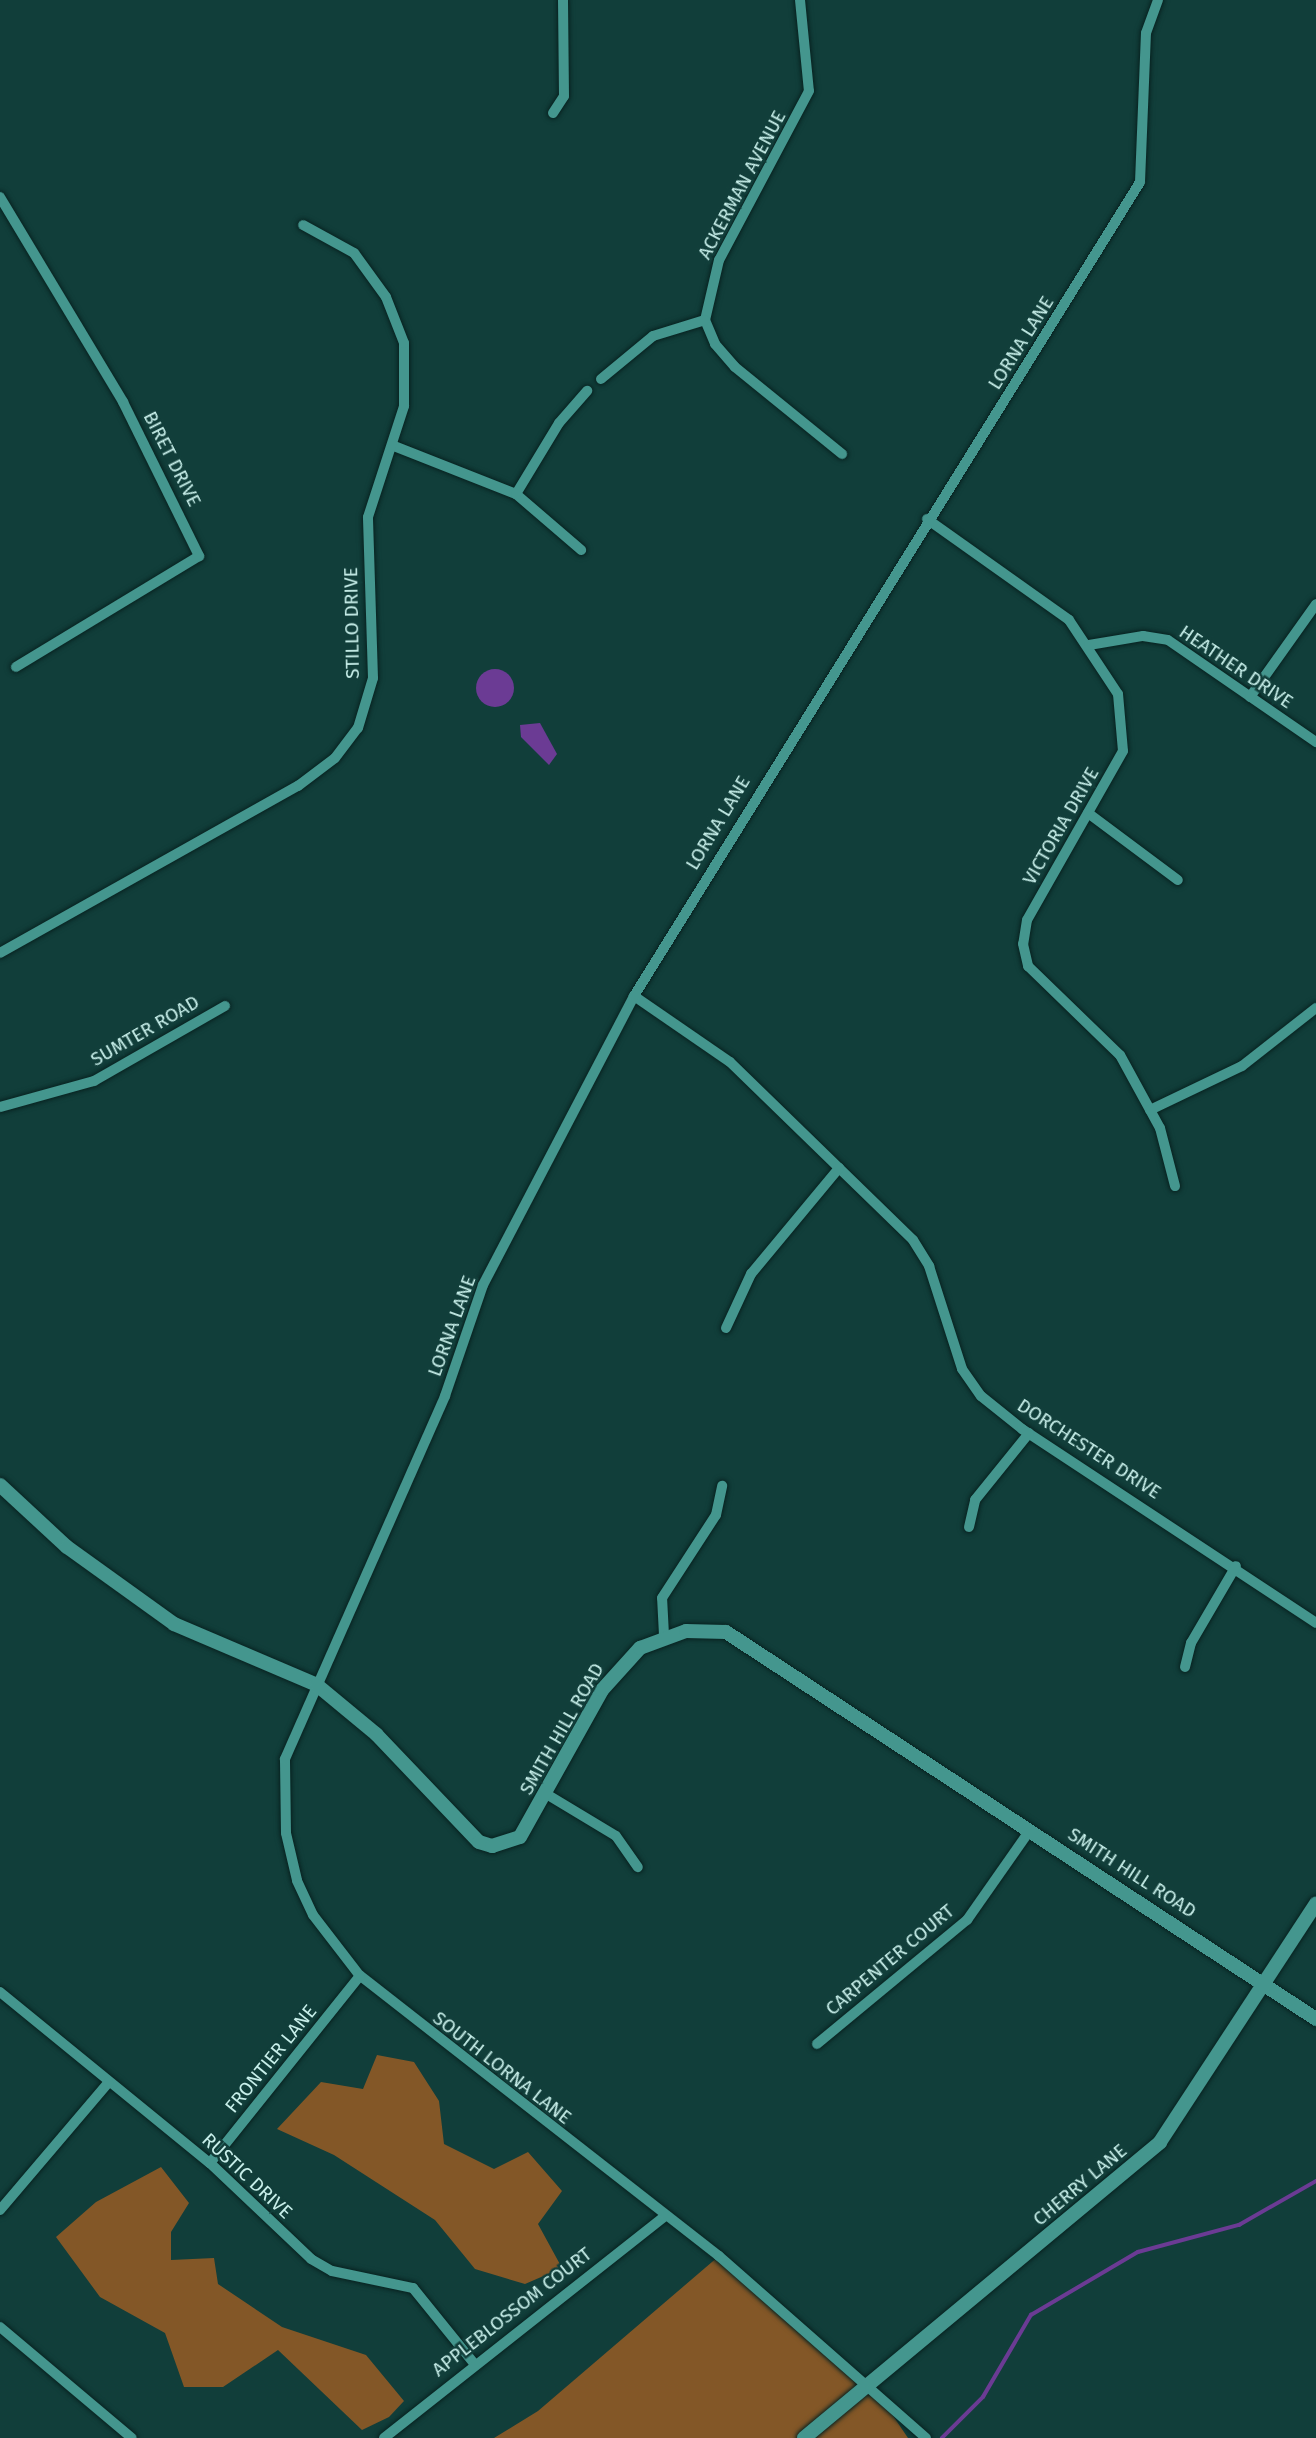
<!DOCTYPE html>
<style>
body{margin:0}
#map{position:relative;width:1316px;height:2438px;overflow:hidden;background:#113e3a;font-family:"Fira Sans",sans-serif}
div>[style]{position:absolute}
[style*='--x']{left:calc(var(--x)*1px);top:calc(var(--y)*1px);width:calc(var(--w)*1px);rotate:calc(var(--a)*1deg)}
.forest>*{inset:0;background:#835727}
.water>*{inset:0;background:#6b3b94}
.round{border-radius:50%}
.stream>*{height:3.5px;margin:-1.75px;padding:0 1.75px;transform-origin:1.75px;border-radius:1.75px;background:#6b3b94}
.roads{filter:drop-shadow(0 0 2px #082220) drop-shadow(0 0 2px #082220)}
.minor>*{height:10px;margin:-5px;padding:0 5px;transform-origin:5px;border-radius:5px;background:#44968e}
.tertiary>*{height:14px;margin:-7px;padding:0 7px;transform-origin:7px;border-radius:7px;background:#44968e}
span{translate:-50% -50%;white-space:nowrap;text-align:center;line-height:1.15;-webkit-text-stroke:5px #113e3a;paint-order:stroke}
.street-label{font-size:19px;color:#c8efea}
</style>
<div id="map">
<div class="forest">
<i style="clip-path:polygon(377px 2055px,414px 2062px,439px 2101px,444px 2144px,494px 2169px,528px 2152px,562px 2191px,538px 2224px,562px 2268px,525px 2284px,475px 2269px,435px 2220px,334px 2155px,277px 2129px,321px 2082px,363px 2089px)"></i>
<i style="clip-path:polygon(161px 2167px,189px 2203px,171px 2232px,171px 2260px,214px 2258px,218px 2284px,282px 2327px,366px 2355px,404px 2401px,389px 2417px,362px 2430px,278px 2350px,223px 2387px,184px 2387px,165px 2333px,100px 2297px,56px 2237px,96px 2202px)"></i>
<i style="clip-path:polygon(719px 2256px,873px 2386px,908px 2438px,494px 2438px,538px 2411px)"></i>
</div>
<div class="water">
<i class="round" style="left:476px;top:669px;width:38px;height:38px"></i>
<i style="clip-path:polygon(540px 723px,557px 754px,549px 765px,521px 737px,520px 725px)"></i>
</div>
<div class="stream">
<i style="--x:942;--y:2438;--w:58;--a:-45"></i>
<i style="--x:983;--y:2397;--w:95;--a:-59.7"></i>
<i style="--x:1031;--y:2315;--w:124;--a:-30.5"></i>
<i style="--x:1138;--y:2252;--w:105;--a:-15"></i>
<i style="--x:1239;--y:2225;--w:89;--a:-29.7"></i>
</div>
<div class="roads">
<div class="minor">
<i style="--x:800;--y:0;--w:91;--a:84.4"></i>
<i style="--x:809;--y:91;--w:191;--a:118"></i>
<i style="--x:719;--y:260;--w:62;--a:103.1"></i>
<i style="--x:705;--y:320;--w:26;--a:67"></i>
<i style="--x:715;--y:344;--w:30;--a:49"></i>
<i style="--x:735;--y:367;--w:138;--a:39.1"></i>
<i style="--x:553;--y:113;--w:20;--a:-57"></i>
<i style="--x:564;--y:96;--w:96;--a:-90.6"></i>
<i style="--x:0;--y:197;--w:239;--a:59"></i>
<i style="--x:123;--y:402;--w:172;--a:63.7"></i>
<i style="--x:199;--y:556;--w:214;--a:148.8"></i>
<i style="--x:601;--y:379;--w:67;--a:-39.6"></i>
<i style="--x:653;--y:336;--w:54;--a:-17.1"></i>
<i style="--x:394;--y:446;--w:131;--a:21.5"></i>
<i style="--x:516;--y:494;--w:86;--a:40.7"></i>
<i style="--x:516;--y:494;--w:83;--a:-58.8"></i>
<i style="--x:559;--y:423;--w:43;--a:-48.8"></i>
<i style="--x:927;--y:519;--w:174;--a:35.4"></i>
<i style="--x:1069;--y:620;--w:89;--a:56.5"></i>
<i style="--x:1118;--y:694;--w:57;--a:85"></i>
<i style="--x:1123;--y:751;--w:194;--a:119.6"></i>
<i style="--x:1027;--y:920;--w:24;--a:99"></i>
<i style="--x:1023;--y:944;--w:23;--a:77"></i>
<i style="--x:1028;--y:966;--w:128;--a:44.1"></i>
<i style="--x:1120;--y:1055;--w:83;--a:61.3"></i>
<i style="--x:1160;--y:1128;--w:60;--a:75.5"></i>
<i style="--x:1089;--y:645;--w:55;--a:-9.5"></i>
<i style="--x:1143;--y:636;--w:25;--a:9"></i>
<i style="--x:1168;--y:640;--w:180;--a:34.6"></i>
<i style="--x:1250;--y:697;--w:114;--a:-54.6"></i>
<i style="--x:1088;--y:813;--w:112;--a:36.7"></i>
<i style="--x:0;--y:953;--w:342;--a:-29.3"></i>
<i style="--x:298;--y:786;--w:46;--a:-37.1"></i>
<i style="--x:335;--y:758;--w:38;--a:-53"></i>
<i style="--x:358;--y:728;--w:52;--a:-73.3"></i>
<i style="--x:373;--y:678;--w:161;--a:-91.8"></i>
<i style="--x:368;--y:517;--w:117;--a:-72"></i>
<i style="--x:404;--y:406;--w:63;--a:-90"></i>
<i style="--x:404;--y:343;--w:49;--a:-111.4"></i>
<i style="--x:386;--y:297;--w:54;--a:-126"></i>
<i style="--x:354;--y:253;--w:58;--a:-151.2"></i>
<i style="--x:634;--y:996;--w:116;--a:34.5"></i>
<i style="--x:730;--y:1062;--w:255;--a:44.2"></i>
<i style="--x:913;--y:1240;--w:31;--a:58"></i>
<i style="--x:929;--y:1266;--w:108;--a:72.2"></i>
<i style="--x:962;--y:1369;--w:33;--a:55"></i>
<i style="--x:981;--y:1396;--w:53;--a:38.8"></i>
<i style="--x:1022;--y:1429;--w:352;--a:33.4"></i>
<i style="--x:0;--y:1107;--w:98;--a:-15.5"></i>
<i style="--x:94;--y:1081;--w:151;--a:-29.8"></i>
<i style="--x:1150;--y:1110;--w:102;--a:-25.6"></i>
<i style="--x:1242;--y:1066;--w:94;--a:-38.1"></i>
<i style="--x:726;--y:1328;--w:60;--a:-65.2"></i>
<i style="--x:751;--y:1274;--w:138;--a:-50.3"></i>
<i style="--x:969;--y:1527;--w:28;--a:-77"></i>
<i style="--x:975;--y:1500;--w:86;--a:-51.1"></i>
<i style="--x:664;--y:1635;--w:37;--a:-93"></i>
<i style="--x:662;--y:1598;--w:99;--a:-57"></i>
<i style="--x:716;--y:1515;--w:30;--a:-78"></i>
<i style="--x:1185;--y:1667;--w:25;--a:-76"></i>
<i style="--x:1191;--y:1643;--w:89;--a:-59.7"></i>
<i style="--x:548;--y:1795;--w:79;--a:31.1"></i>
<i style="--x:616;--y:1836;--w:38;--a:55"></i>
<i style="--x:0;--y:1992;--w:271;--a:39.2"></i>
<i style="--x:210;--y:2163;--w:139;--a:43.5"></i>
<i style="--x:311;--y:2259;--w:24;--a:30"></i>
<i style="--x:332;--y:2271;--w:83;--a:11.9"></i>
<i style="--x:413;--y:2288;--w:95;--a:51"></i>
<i style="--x:817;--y:2044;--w:195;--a:-39.6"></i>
<i style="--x:967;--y:1920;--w:110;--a:-55"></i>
<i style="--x:210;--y:2163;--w:240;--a:-51.3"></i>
<i style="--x:0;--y:2210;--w:167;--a:-49.6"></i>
<i style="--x:0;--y:2327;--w:172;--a:40.1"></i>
<i style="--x:384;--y:2438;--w:357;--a:-38.3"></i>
<i style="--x:926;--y:2438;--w:276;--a:-138.7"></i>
<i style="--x:719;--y:2256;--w:455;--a:-142"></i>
<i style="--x:360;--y:1976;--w:77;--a:-127.6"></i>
<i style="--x:313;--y:1915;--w:38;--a:-115"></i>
<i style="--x:297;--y:1880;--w:48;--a:-103.2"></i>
<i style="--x:286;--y:1833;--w:74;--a:-90.8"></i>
<i style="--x:285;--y:1759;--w:397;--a:-66.2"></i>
<i style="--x:445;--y:1396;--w:117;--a:-71.1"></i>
<i style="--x:483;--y:1285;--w:326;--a:-62.4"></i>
<i style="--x:634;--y:996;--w:958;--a:-58.13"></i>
<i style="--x:1140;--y:182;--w:149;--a:-87.7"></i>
<i style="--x:1146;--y:33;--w:35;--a:-70"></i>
</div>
<div class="tertiary">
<i style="--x:0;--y:1485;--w:91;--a:42.8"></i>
<i style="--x:67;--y:1547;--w:132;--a:35.7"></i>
<i style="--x:174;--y:1624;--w:155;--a:23.1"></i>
<i style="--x:317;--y:1685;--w:77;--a:39.7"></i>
<i style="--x:376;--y:1734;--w:149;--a:46.4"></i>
<i style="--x:479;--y:1842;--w:14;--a:17"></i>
<i style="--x:492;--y:1846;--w:29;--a:-18"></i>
<i style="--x:520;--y:1837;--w:168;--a:-60.8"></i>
<i style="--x:602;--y:1690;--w:57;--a:-47.9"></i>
<i style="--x:640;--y:1648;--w:49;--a:-20.3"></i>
<i style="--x:686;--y:1631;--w:40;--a:1.4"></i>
<i style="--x:726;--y:1632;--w:706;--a:33.26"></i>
<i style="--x:804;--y:2438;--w:463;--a:-39.7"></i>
<i style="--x:1160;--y:2142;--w:285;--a:-56.8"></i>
</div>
</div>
<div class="street-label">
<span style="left:742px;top:185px;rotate:-62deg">ACKERMAN AVENUE</span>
<span style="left:1021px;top:343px;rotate:-58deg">LORNA LANE</span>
<span style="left:172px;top:459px;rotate:63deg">BIRET DRIVE</span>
<span style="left:352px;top:623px;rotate:-91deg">STILLO DRIVE</span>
<span style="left:1236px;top:667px;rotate:34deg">HEATHER DRIVE</span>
<span style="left:718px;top:823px;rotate:-59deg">LORNA LANE</span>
<span style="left:1061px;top:826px;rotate:-60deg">VICTORIA DRIVE</span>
<span style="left:145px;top:1031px;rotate:-30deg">SUMTER ROAD</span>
<span style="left:452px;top:1326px;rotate:-70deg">LORNA LANE</span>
<span style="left:1089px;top:1449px;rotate:33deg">DORCHESTER DRIVE</span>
<span style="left:562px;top:1729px;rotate:-60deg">SMITH HILL ROAD</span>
<span style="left:1132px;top:1873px;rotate:33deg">SMITH HILL ROAD</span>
<span style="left:890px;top:1960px;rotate:-40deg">CARPENTER COURT</span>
<span style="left:271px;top:2059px;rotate:-51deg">FRONTIER LANE</span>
<span style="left:502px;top:2068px;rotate:38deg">SOUTH LORNA LANE</span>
<span style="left:247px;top:2176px;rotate:43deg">RUSTIC DRIVE</span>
<span style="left:1080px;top:2185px;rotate:-40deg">CHERRY LANE</span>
<span style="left:512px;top:2312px;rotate:-38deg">APPLEBLOSSOM COURT</span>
</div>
</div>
